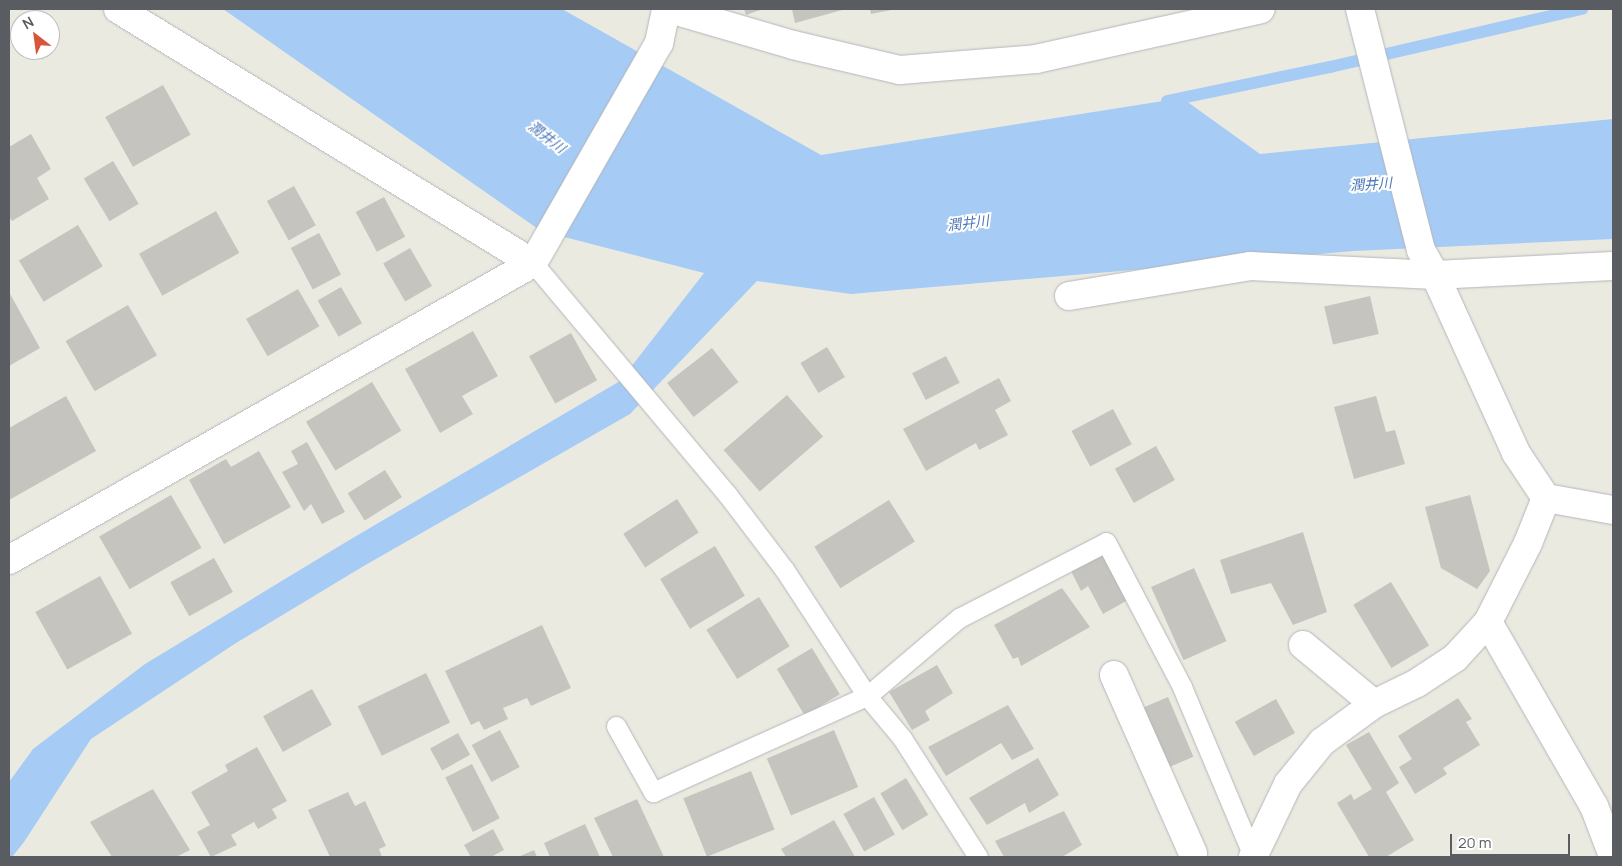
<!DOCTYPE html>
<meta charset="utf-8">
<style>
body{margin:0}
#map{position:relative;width:1622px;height:866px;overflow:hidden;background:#ebeae1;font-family:Manrope,"Noto Sans JP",sans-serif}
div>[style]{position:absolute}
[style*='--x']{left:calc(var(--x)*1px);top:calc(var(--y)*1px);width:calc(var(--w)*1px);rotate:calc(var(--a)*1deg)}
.water>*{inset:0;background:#a6ccf6}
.stream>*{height:12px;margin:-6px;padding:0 6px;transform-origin:6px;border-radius:6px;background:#a6ccf6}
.building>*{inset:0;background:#c6c4be;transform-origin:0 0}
.roads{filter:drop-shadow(0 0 1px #b4b6ba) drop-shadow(0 0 1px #b4b6ba)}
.service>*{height:19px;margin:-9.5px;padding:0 9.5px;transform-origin:9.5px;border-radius:9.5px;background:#fff}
.minor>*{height:28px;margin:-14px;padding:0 14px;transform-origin:14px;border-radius:14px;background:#fff}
.tertiary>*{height:28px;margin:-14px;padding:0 14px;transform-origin:14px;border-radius:14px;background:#fff}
span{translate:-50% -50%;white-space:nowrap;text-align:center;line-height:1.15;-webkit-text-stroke:4px #fff;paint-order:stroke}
.water-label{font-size:14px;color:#4c76b6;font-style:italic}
.frame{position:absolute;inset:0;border:10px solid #595c60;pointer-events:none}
.north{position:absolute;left:10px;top:10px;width:50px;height:50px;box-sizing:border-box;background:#fff;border:1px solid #bdbebf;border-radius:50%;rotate:330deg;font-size:14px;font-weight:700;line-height:20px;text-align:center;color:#595c60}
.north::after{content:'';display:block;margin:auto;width:18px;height:22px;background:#d8553a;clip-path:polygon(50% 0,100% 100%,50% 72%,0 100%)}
.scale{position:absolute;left:1450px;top:834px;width:120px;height:22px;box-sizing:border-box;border:2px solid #595c60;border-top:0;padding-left:6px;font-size:15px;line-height:18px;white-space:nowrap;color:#595c60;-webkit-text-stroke:4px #fff;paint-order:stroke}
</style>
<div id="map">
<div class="water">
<i style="clip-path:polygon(223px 9px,562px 9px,821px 155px,1182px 98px,1260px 154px,1613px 119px,1613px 239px,1354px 251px,851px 294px,757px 281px,630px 414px,362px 567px,236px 643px,91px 739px,24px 842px,12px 857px,9px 857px,9px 782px,33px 749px,145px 664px,346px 542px,620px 381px,704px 273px,541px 231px)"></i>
</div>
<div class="stream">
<i style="--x:1167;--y:101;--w:167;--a:-11.8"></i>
<i style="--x:1330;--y:67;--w:259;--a:-13"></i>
</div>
<div class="building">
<i style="clip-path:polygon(744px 9px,763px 9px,746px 15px)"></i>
<i style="clip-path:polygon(792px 9px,846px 9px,795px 23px)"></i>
<i style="clip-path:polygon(870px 9px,891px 9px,891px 10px,871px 14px)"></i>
<i style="left:163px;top:85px;width:57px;height:66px;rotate:61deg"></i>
<i style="clip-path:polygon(31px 134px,51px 169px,37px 178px,49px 199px,12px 221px,9px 217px,9px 147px)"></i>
<i style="left:113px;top:161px;width:50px;height:34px;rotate:59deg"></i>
<i style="left:294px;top:186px;width:45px;height:31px;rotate:61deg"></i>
<i style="left:384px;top:197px;width:45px;height:32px;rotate:62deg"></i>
<i style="left:216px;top:211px;width:48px;height:88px;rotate:61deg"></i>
<i style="left:78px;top:225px;width:48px;height:69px;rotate:59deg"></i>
<i style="left:319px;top:233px;width:47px;height:32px;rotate:62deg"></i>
<i style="left:410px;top:248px;width:44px;height:31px;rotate:60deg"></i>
<i style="left:341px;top:287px;width:42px;height:27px;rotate:60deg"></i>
<i style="left:298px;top:289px;width:43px;height:60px;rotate:60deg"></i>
<i style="clip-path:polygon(9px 292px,40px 348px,9px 366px)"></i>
<i style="left:1370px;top:296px;width:39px;height:47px;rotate:77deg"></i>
<i style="left:128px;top:305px;width:58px;height:72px;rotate:60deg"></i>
<i style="clip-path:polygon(473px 331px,498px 376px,462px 396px,473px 414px,440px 433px,405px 369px)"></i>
<i style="left:571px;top:333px;width:54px;height:48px;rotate:61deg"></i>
<i style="left:827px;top:347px;width:35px;height:31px;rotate:59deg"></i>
<i style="left:712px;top:348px;width:43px;height:57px;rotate:52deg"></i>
<i style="left:946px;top:356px;width:30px;height:38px;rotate:63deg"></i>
<i style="clip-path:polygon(999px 378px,1011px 401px,995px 410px,1008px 435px,979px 450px,976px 443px,926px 471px,903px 429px)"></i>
<i style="left:372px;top:382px;width:57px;height:77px;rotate:59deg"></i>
<i style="left:787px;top:395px;width:55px;height:84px;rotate:49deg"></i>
<i style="clip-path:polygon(66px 396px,96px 451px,9px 500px,9px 428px)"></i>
<i style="clip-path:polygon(1376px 396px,1386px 432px,1395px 430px,1405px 464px,1354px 479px,1334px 407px)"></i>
<i style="left:1113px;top:409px;width:40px;height:47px;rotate:62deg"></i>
<i style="clip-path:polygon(307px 442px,345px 512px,322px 524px,311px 504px,304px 511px,282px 472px,298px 464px,291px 451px)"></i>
<i style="left:1156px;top:446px;width:39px;height:47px;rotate:61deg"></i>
<i style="clip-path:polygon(259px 451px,291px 507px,224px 544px,189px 480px,226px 459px,231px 467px)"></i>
<i style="left:385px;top:470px;width:32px;height:44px;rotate:58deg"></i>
<i style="left:171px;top:495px;width:61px;height:83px;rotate:60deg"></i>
<i style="clip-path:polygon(1470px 495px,1490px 571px,1477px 589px,1441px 568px,1425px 507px)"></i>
<i style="left:677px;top:499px;width:40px;height:64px;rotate:57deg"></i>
<i style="left:889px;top:500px;width:49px;height:88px;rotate:58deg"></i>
<i style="clip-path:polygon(1303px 532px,1327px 612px,1293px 625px,1271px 583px,1231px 594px,1220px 560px)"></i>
<i style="left:715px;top:546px;width:58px;height:64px;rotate:59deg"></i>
<i style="clip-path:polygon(1103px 554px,1128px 600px,1103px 614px,1088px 586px,1081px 591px,1071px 571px)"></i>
<i style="left:214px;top:558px;width:39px;height:50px;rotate:61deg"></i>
<i style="left:1194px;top:568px;width:80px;height:47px;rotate:66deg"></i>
<i style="left:100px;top:576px;width:66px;height:74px;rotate:61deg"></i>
<i style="left:1391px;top:582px;width:74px;height:44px;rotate:59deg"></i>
<i style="clip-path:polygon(1062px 588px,1090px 627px,1021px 666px,1018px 657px,1013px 659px,994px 625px)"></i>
<i style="left:759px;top:597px;width:58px;height:62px;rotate:58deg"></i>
<i style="clip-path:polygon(542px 625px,571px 688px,531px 706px,527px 698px,503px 708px,508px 719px,484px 730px,479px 721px,471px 725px,445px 671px)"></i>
<i style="left:812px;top:648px;width:54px;height:41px;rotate:59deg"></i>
<i style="clip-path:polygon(937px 665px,953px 693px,925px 711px,930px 720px,912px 730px,889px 692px)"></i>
<i style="left:426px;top:673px;width:55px;height:76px;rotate:64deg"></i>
<i style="left:312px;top:689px;width:41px;height:56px;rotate:61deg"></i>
<i style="left:1168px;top:697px;width:65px;height:28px;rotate:67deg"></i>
<i style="clip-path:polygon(1458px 698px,1472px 719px,1466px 722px,1480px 745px,1443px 768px,1447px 774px,1415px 794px,1399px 767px,1412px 759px,1398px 736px)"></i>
<i style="left:1276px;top:699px;width:39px;height:47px;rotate:61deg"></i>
<i style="clip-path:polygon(1008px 705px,1034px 749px,1012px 760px,1001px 743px,946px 776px,928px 747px)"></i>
<i style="left:500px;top:730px;width:42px;height:32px;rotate:62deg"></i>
<i style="left:834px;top:730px;width:62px;height:73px;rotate:67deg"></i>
<i style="clip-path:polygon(1369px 732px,1399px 783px,1386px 792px,1414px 840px,1386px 857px,1369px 857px,1337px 803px,1351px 794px,1354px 800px,1372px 789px,1346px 745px)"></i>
<i style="left:458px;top:733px;width:25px;height:32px;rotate:61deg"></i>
<i style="clip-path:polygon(257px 747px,287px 801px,272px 809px,277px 818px,258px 829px,254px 822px,231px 835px,237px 845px,211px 857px,197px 832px,210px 825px,191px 792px,228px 771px,225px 765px)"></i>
<i style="clip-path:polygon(1038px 758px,1059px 795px,1029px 813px,1025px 803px,987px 825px,969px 798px)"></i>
<i style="left:472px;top:764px;width:61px;height:30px;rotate:63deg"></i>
<i style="left:751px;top:771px;width:63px;height:73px;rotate:68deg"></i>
<i style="left:906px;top:778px;width:43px;height:30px;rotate:59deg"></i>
<i style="clip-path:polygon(153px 789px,190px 850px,176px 857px,112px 857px,90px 822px)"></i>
<i style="clip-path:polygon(348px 792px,355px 806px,365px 801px,386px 846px,379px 849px,382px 857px,330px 857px,308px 810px)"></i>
<i style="left:874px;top:797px;width:43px;height:35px;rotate:61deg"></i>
<i style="clip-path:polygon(637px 799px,664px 857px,613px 857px,594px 818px)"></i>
<i style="clip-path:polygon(1064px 811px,1082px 845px,1062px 857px,1004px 857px,995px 841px)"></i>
<i style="clip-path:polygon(834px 820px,855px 857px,786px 857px,781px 849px)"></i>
<i style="clip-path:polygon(585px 824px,600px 857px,550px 857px,544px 843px)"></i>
<i style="clip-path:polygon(493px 829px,504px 850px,491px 857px,471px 857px,464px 845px)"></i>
<i style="clip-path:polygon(534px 850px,537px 857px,518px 857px)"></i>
</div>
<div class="roads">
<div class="service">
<i style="--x:533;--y:263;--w:302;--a:50"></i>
<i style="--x:727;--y:494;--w:94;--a:52.8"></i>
<i style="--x:784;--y:569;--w:152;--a:56.8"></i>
<i style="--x:867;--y:696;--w:55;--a:50.2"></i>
<i style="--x:902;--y:738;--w:141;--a:57.4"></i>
<i style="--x:616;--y:726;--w:76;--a:60.7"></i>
<i style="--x:653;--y:792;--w:235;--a:-24.2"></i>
<i style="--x:867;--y:696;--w:121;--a:-40.3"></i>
<i style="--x:959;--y:618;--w:165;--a:-27.3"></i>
<i style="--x:1106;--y:542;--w:164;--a:62.3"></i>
<i style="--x:1182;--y:687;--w:183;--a:67.2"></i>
</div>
<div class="minor">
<i style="--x:118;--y:9;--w:487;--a:31.5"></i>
<i style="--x:1360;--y:9;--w:249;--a:75.8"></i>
<i style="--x:1421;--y:250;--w:29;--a:61"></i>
<i style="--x:1435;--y:275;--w:196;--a:65.5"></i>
<i style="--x:1516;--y:453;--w:54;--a:56.3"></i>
<i style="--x:1546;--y:498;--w:68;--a:10.2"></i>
<i style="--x:1069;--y:296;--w:183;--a:-9.4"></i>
<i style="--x:1250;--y:266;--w:185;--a:2.8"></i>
<i style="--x:1435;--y:275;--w:178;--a:-2.9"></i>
<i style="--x:9;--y:560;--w:602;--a:-29.54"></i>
<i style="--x:533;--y:263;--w:254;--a:-60.2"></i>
<i style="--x:659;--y:43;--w:35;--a:-78"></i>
<i style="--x:1488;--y:622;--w:212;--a:60.1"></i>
<i style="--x:1594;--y:806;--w:53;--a:69.2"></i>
<i style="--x:1303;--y:645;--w:92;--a:39.7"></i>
<i style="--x:1114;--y:675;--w:195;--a:66.1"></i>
<i style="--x:1253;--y:857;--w:81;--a:-64.4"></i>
<i style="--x:1288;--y:784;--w:54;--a:-51"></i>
<i style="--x:1322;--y:742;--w:64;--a:-36.2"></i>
<i style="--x:1374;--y:704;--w:48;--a:-26"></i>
<i style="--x:1417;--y:683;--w:45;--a:-33.3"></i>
<i style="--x:1455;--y:658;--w:49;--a:-47.5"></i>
<i style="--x:1488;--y:622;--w:89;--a:-63.1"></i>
<i style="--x:1528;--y:543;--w:48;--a:-68.2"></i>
</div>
<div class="tertiary">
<i style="--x:670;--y:9;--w:128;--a:16.3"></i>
<i style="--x:793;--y:45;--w:110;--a:13.2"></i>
<i style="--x:900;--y:70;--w:136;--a:-4.6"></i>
<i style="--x:1036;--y:59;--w:230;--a:-12.5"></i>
</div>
</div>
<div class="water-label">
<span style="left:547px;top:137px;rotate:38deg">潤井川</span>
<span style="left:1371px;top:184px;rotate:-4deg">潤井川</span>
<span style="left:968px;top:223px;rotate:-7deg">潤井川</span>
</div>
<div class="frame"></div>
<div class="north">N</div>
<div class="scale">20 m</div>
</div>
